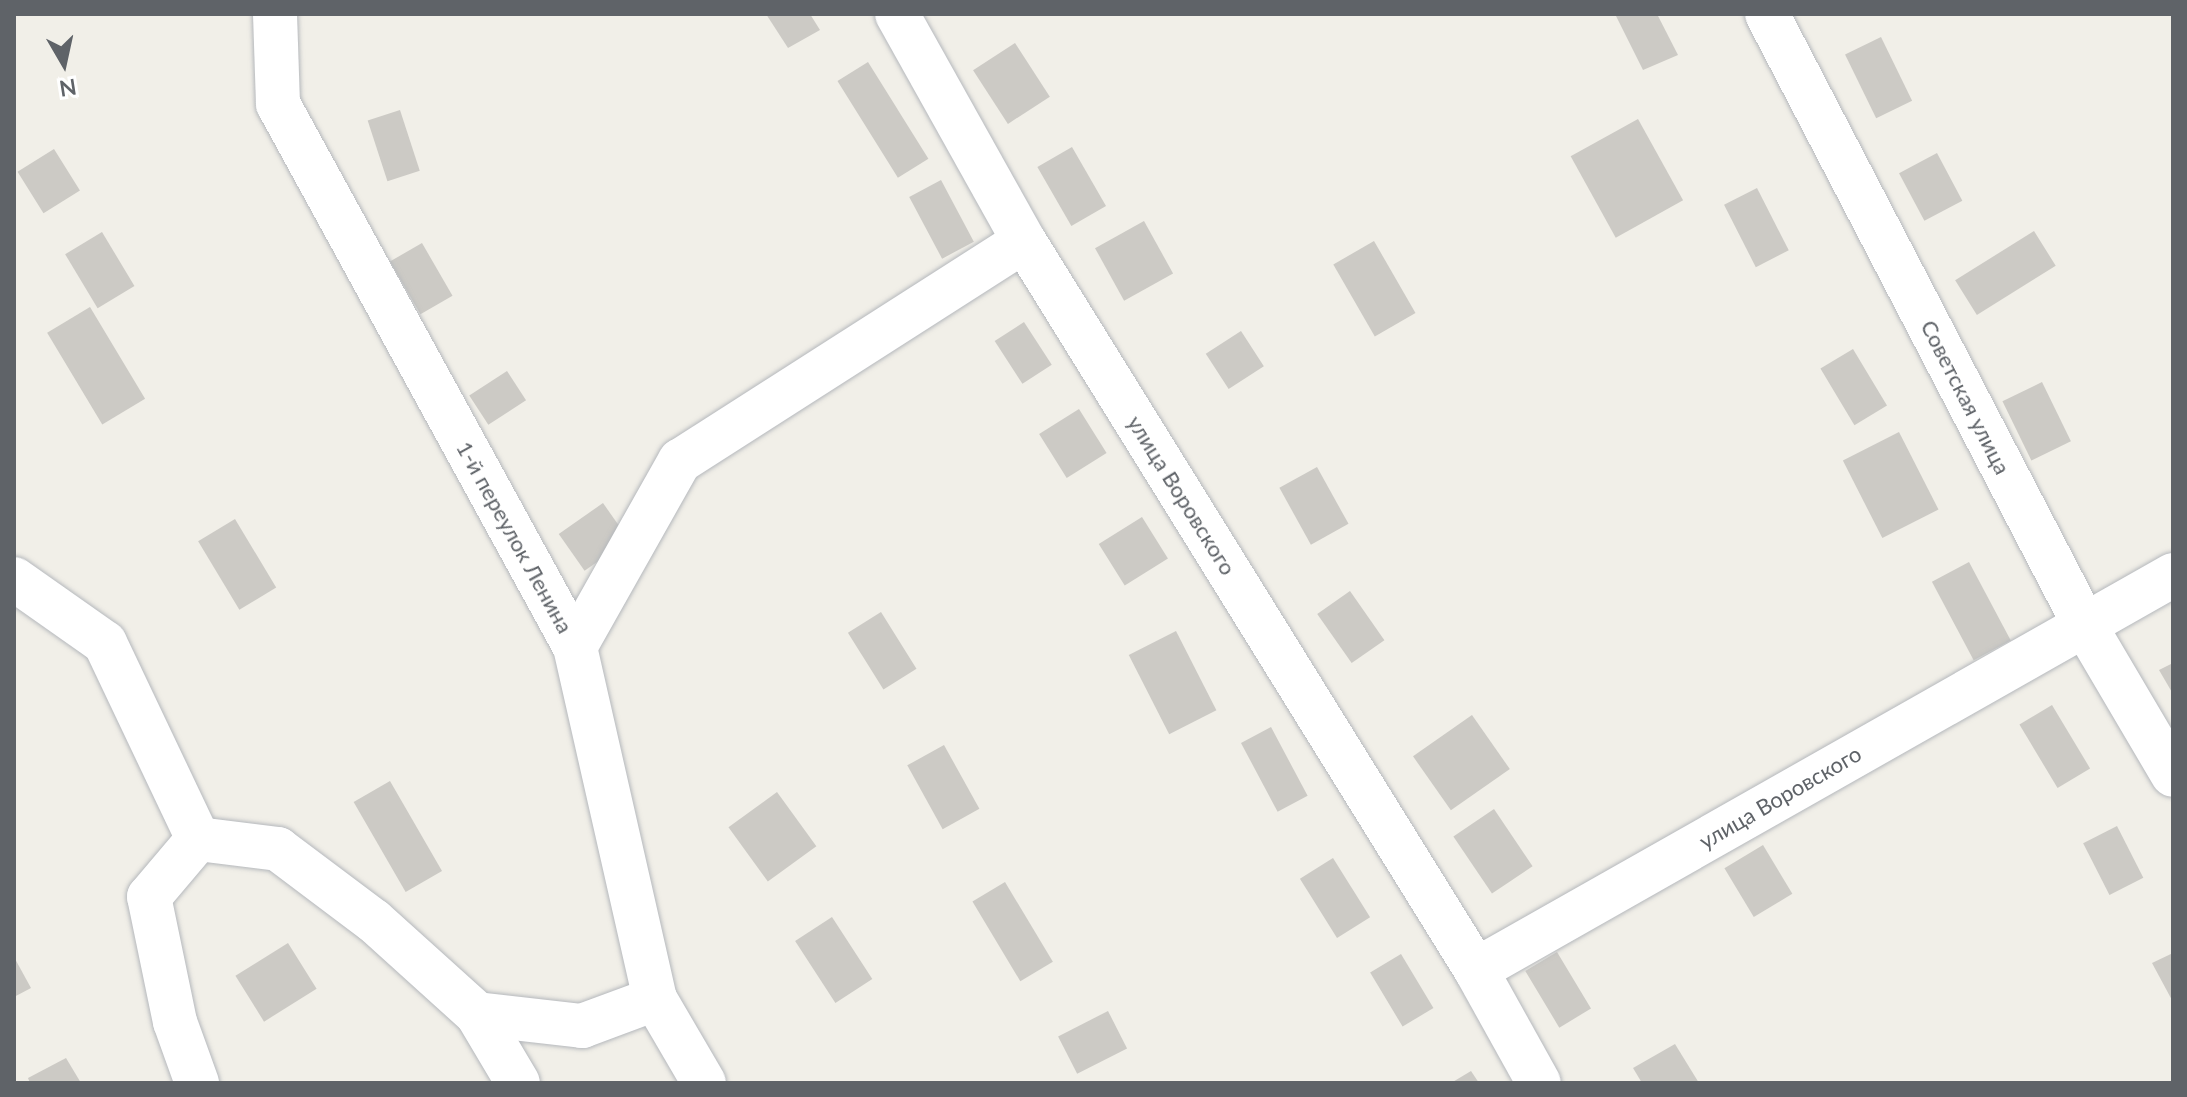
<!DOCTYPE html>
<meta charset="utf-8">
<style>
body{margin:0}
#map{position:relative;width:2187px;height:1097px;overflow:hidden;background:#f1efe8;font-family:Lato,sans-serif}
div>[style]{position:absolute}
[style*='--x']{left:calc(var(--x)*1px);top:calc(var(--y)*1px);width:calc(var(--w)*1px);rotate:calc(var(--a)*1deg)}
.building>*{inset:0;background:#cccac5;transform-origin:0 0}
.roads{filter:drop-shadow(0 0 2px #b5b8bc) drop-shadow(0 0 2px #b5b8bc)}
.street>*{height:44px;margin:-22px;padding:0 22px;transform-origin:22px;border-radius:22px;background:#fff}
span{translate:-50% -50%;white-space:nowrap;text-align:center;line-height:1.15;-webkit-text-stroke:8px #fff;paint-order:stroke}
.street-label{font-size:22px;color:#5f6368}
.frame{position:absolute;inset:0;border:16px solid #5f6368;pointer-events:none}
.north{position:absolute;left:24px;top:24px;width:80px;height:80px;-webkit-text-stroke:6px #fff;paint-order:stroke;rotate:171deg;font-size:22px;font-weight:700;line-height:32px;text-align:center;color:#5f6368}
.north::after{content:'';display:block;margin:auto;width:28px;height:36px;background:#5f6368;clip-path:polygon(50% 0,100% 100%,50% 72%,0 100%)}
</style>
<div id="map">
<div class="building">
<i style="clip-path:polygon(766px 14px,810px 14px,820px 30px,788px 48px)"></i>
<i style="clip-path:polygon(1615px 14px,1657px 14px,1678px 55px,1643px 70px)"></i>
<i style="left:1881px;top:37px;width:71px;height:40px;rotate:64deg"></i>
<i style="left:1015px;top:43px;width:64px;height:50px;rotate:57deg"></i>
<i style="left:868px;top:62px;width:114px;height:36px;rotate:58deg"></i>
<i style="left:400px;top:110px;width:64px;height:34px;rotate:72deg"></i>
<i style="left:1638px;top:119px;width:93px;height:77px;rotate:61deg"></i>
<i style="left:1072px;top:147px;width:68px;height:40px;rotate:60deg"></i>
<i style="left:54px;top:149px;width:49px;height:43px;rotate:58deg"></i>
<i style="left:1937px;top:153px;width:54px;height:43px;rotate:62deg"></i>
<i style="left:941px;top:180px;width:70px;height:36px;rotate:62deg"></i>
<i style="left:1757px;top:188px;width:70px;height:37px;rotate:63deg"></i>
<i style="left:1144px;top:221px;width:60px;height:56px;rotate:61deg"></i>
<i style="left:2034px;top:231px;width:41px;height:93px;rotate:58deg"></i>
<i style="left:102px;top:232px;width:63px;height:43px;rotate:59deg"></i>
<i style="left:1374px;top:241px;width:83px;height:47px;rotate:60deg"></i>
<i style="left:422px;top:243px;width:61px;height:37px;rotate:60deg"></i>
<i style="left:90px;top:307px;width:107px;height:50px;rotate:59deg"></i>
<i style="left:1024px;top:322px;width:51px;height:35px;rotate:57deg"></i>
<i style="left:1241px;top:331px;width:42px;height:42px;rotate:57deg"></i>
<i style="left:1853px;top:349px;width:66px;height:38px;rotate:59deg"></i>
<i style="left:507px;top:371px;width:35px;height:45px;rotate:57deg"></i>
<i style="left:2042px;top:382px;width:66px;height:44px;rotate:64deg"></i>
<i style="left:1079px;top:409px;width:52px;height:47px;rotate:58deg"></i>
<i style="left:1899px;top:432px;width:87px;height:63px;rotate:63deg"></i>
<i style="left:1317px;top:467px;width:65px;height:43px;rotate:61deg"></i>
<i style="left:603px;top:503px;width:45px;height:54px;rotate:55deg"></i>
<i style="left:1142px;top:517px;width:49px;height:51px;rotate:58deg"></i>
<i style="left:235px;top:519px;width:80px;height:43px;rotate:59deg"></i>
<i style="left:1969px;top:562px;width:89px;height:42px;rotate:62deg"></i>
<i style="left:1350px;top:591px;width:60px;height:40px;rotate:55deg"></i>
<i style="left:881px;top:612px;width:67px;height:39px;rotate:58deg"></i>
<i style="left:1176px;top:631px;width:89px;height:53px;rotate:63deg"></i>
<i style="clip-path:polygon(2173px 663px,2173px 694px,2159px 670px)"></i>
<i style="left:2052px;top:705px;width:74px;height:38px;rotate:59deg"></i>
<i style="left:1472px;top:715px;width:66px;height:72px;rotate:55deg"></i>
<i style="left:1271px;top:727px;width:78px;height:34px;rotate:62deg"></i>
<i style="left:944px;top:745px;width:73px;height:42px;rotate:61deg"></i>
<i style="left:390px;top:781px;width:104px;height:42px;rotate:60deg"></i>
<i style="left:777px;top:792px;width:67px;height:60px;rotate:54deg"></i>
<i style="left:1494px;top:809px;width:69px;height:49px;rotate:56deg"></i>
<i style="left:2117px;top:826px;width:58px;height:38px;rotate:63deg"></i>
<i style="left:1763px;top:845px;width:57px;height:45px;rotate:59deg"></i>
<i style="left:1333px;top:858px;width:70px;height:39px;rotate:58deg"></i>
<i style="left:1005px;top:882px;width:93px;height:38px;rotate:59deg"></i>
<i style="left:832px;top:917px;width:74px;height:44px;rotate:57deg"></i>
<i style="left:288px;top:943px;width:54px;height:62px;rotate:58deg"></i>
<i style="left:1557px;top:952px;width:66px;height:37px;rotate:59deg"></i>
<i style="clip-path:polygon(2173px 953px,2173px 1002px,2152px 963px)"></i>
<i style="left:1401px;top:954px;width:63px;height:36px;rotate:59deg"></i>
<i style="clip-path:polygon(14px 957px,31px 988px,14px 997px)"></i>
<i style="left:1108px;top:1011px;width:42px;height:56px;rotate:63deg"></i>
<i style="clip-path:polygon(1675px 1044px,1699px 1083px,1642px 1083px,1633px 1068px)"></i>
<i style="clip-path:polygon(66px 1058px,81px 1083px,30px 1083px,28px 1078px)"></i>
<i style="clip-path:polygon(1471px 1071px,1479px 1083px,1451px 1083px)"></i>
</div>
<div class="roads">
<div class="street">
<i style="--x:275;--y:14;--w:90;--a:88.1"></i>
<i style="--x:278;--y:104;--w:619;--a:61.32"></i>
<i style="--x:575;--y:647;--w:361;--a:77.2"></i>
<i style="--x:655;--y:999;--w:97;--a:59.7"></i>
<i style="--x:897;--y:14;--w:260;--a:60.8"></i>
<i style="--x:1024;--y:241;--w:858;--a:58.2"></i>
<i style="--x:1476;--y:970;--w:129;--a:60.9"></i>
<i style="--x:1767;--y:14;--w:687;--a:62.54"></i>
<i style="--x:2084;--y:624;--w:175;--a:59.5"></i>
<i style="--x:14;--y:579;--w:111;--a:35.1"></i>
<i style="--x:105;--y:643;--w:217;--a:64.6"></i>
<i style="--x:575;--y:647;--w:214;--a:-60.6"></i>
<i style="--x:680;--y:461;--w:408;--a:-32.6"></i>
<i style="--x:198;--y:839;--w:81;--a:7.1"></i>
<i style="--x:278;--y:849;--w:120;--a:36.9"></i>
<i style="--x:374;--y:921;--w:139;--a:42.1"></i>
<i style="--x:477;--y:1014;--w:106;--a:6.5"></i>
<i style="--x:582;--y:1026;--w:78;--a:-20.3"></i>
<i style="--x:1476;--y:970;--w:801;--a:-29.54"></i>
<i style="--x:477;--y:1014;--w:80;--a:59.3"></i>
<i style="--x:197;--y:1083;--w:65;--a:-109.8"></i>
<i style="--x:175;--y:1022;--w:128;--a:-101.7"></i>
<i style="--x:149;--y:897;--w:76;--a:-49.8"></i>
</div>
</div>
<div class="street-label">
<span style="left:1966px;top:397px;rotate:63deg">Советская улица</span>
<span style="left:1182px;top:495px;rotate:58deg">улица Воровского</span>
<span style="left:515px;top:537px;rotate:61deg">1-й переулок Ленина</span>
<span style="left:1780px;top:797px;rotate:-30deg">улица Воровского</span>
</div>
<div class="frame"></div>
<div class="north">N</div>
</div>
